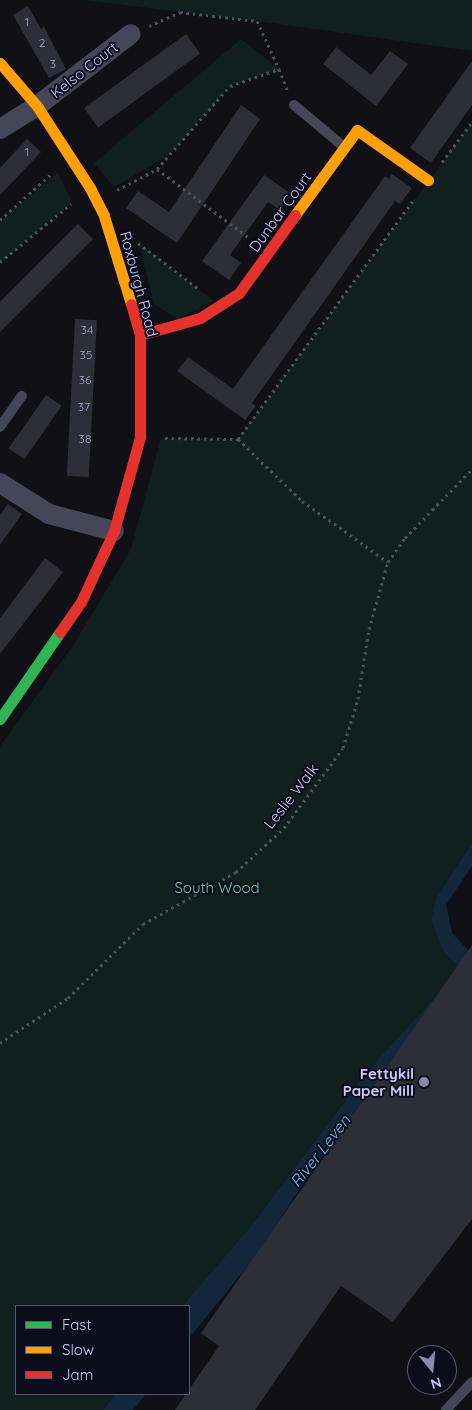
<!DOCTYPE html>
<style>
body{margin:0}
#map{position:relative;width:472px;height:1410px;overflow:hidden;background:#101016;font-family:Quicksand,sans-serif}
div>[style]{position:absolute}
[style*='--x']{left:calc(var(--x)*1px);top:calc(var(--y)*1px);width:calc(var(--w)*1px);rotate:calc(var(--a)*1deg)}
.green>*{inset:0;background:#10201f}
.water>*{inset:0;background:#12273a}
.building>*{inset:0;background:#2e2e39;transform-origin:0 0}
.path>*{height:3px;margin-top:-1.5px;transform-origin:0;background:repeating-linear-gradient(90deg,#46545c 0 2.5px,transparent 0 6.5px)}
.lane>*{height:10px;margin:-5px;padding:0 5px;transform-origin:5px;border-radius:5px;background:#454657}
.street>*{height:20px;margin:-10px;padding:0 10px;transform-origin:10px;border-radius:10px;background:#454657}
.fast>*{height:11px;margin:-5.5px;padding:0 5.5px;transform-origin:5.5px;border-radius:5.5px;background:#30b455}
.slow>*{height:11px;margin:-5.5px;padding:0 5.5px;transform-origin:5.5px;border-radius:5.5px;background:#ff9f0a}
.jam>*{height:11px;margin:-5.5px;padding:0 5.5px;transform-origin:5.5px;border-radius:5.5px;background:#e5322d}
.dots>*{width:14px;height:14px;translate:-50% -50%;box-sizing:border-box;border:2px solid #0d0c1a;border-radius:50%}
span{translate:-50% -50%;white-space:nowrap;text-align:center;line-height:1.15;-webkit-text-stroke:4px #0d0c1a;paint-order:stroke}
.number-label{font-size:12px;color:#a4a4ca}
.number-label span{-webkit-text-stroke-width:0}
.street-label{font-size:15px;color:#cbcbfa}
.park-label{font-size:15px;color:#60d0a6}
.poi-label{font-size:15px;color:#cbcbfa;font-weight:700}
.right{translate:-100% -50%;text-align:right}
.water-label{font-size:16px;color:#64c0ef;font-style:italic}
.legend{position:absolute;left:15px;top:1305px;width:175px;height:90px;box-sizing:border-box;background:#0d0c1a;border:1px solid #595874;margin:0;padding:6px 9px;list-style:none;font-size:15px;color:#cbcbfa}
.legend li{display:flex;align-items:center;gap:10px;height:25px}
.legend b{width:25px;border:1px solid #595874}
.north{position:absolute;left:407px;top:1345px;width:50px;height:50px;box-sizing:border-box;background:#0d0c1a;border:1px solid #595874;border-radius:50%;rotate:163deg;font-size:14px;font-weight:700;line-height:20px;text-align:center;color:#cbcbfa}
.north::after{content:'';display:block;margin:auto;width:18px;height:22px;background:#8a8aaa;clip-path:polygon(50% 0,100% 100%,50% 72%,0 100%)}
</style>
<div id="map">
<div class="green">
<i style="clip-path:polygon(84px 0,472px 0,472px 51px,272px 23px)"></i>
<i style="clip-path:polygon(241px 39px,279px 69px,230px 86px,171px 154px,114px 187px,94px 163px)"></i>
<i style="clip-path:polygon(472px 123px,472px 843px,436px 898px,431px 919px,444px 953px,461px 969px,372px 1066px,247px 1231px,182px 1306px,16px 1306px,16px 1394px,116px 1394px,103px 1410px,0 1410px,0 746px,72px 647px,131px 549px,161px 438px,238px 439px)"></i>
<i style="clip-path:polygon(58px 173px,72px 203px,0 262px,0 221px)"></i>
<i style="clip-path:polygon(139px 243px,214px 301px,177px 319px,154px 304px)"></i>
</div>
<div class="water">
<i style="clip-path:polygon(472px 843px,472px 866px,446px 905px,452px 933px,472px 954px,472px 987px,374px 1094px,314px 1167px,257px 1255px,189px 1338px,189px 1306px,182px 1306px,247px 1231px,372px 1066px,461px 969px,444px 953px,431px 920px,436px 898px)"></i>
<i style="clip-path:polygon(116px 1394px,146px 1394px,133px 1410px,103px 1410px)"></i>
</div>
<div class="building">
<i style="clip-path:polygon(28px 6px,41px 29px,44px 27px,66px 69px,49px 78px,13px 15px)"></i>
<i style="left:186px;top:34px;width:24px;height:126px;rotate:54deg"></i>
<i style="clip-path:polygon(336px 47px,371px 75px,390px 51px,408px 64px,376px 106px,323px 64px)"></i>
<i style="clip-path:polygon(472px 61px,472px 105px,431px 163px,410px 148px)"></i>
<i style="clip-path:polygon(241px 105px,260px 119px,177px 243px,126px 208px,138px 191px,169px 212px)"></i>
<i style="clip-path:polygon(27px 139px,41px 152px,0 195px,0 168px)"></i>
<i style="clip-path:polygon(392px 174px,412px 188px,400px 204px,395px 201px,252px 403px,256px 406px,245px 420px,177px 371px,188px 357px,233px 389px,385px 176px,389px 179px)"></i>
<i style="clip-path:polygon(264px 175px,291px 194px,280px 210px,268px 202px,230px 255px,241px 263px,229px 280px,202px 261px)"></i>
<i style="clip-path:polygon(78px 224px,93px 239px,0 332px,0 302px)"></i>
<i style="left:75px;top:319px;width:22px;height:157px;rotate:3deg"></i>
<i style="left:46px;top:395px;width:19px;height:65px;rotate:35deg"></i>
<i style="clip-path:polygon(8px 504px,22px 514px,0 545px,0 515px)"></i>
<i style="clip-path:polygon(45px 558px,63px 572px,0 654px,0 618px)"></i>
<i style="clip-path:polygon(472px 945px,472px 1219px,393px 1322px,341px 1286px,255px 1410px,175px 1410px,219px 1346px,201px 1333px)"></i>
</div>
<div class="path">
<i style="--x:149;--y:26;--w:34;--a:-24"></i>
<i style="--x:180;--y:12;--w:78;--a:6.7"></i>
<i style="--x:257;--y:21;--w:53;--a:65.4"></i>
<i style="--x:442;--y:162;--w:50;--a:-53.1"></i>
<i style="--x:157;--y:169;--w:114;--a:36.8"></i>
<i style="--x:117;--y:190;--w:45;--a:-27.7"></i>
<i style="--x:157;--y:169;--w:111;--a:-48.7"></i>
<i style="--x:230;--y:86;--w:52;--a:-19.1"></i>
<i style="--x:279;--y:69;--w:24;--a:68"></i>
<i style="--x:0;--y:220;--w:69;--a:-42"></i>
<i style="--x:138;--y:243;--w:76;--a:37"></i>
<i style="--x:0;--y:262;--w:92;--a:-39.2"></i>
<i style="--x:165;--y:438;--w:73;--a:0.8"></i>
<i style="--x:238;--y:439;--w:295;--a:-53.7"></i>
<i style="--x:238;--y:439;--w:89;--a:44.1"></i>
<i style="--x:302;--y:501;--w:105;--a:35.3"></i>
<i style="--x:0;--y:1043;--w:82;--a:-33.5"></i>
<i style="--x:68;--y:998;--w:105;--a:-44.6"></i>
<i style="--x:143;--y:924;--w:107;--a:-29.2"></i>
<i style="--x:236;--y:872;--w:65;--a:-42.5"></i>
<i style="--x:284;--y:828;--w:99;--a:-53.6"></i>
<i style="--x:343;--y:748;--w:51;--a:-73"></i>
<i style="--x:358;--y:699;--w:71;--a:-81.1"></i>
<i style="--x:369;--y:629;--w:70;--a:-74.2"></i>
<i style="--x:388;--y:562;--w:29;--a:-55"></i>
<i style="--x:405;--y:538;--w:96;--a:-45.8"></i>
</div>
<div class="lane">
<i style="--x:294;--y:105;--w:64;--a:39.9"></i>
<i style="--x:0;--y:427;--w:38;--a:-55"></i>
<i style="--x:446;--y:1410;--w:38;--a:-47"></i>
</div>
<div class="street">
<i style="--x:0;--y:129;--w:44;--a:-31.9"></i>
<i style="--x:37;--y:106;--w:118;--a:-37.5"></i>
<i style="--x:0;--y:483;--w:58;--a:32.3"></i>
<i style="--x:49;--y:514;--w:67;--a:14.7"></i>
</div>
<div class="fast">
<i style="--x:0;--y:719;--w:106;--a:-55.4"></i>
</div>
<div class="slow">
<i style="--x:0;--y:63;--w:57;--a:49.3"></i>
<i style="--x:37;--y:106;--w:98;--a:57.1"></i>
<i style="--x:90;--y:188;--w:31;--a:63"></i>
<i style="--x:104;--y:216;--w:92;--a:72.9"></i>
<i style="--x:295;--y:215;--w:105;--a:-53.9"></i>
<i style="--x:357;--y:130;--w:87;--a:35.2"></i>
</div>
<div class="jam">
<i style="--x:140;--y:335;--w:62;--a:-15.8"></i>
<i style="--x:200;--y:318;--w:46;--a:-32.7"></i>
<i style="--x:239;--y:293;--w:96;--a:-54.3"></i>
<i style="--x:60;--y:632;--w:37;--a:-55"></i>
<i style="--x:81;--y:602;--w:78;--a:-65.1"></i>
<i style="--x:114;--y:531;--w:98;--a:-74.5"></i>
<i style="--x:140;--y:437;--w:102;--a:-90"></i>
<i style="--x:140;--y:335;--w:32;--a:-106"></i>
</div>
<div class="dots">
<i style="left:424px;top:1082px;background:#8a8aaa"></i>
</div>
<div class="number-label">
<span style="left:27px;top:22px">1</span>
<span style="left:42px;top:43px">2</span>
<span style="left:53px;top:64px">3</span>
<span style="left:27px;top:152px">1</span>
<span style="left:87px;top:330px">34</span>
<span style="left:86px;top:355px">35</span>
<span style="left:85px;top:380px">36</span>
<span style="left:84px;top:407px">37</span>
<span style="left:85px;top:439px">38</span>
</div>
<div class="street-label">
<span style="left:84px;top:70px;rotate:-38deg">Kelso Court</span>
<span style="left:280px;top:212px;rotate:-54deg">Dunbar Court</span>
<span style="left:139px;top:284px;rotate:75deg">Roxburgh Road</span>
<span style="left:291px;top:796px;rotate:-52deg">Leslie Walk</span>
</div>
<div class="park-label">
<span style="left:217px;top:888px">South Wood</span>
</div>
<div class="poi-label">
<span class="right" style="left:414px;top:1082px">Fettykil<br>Paper Mill</span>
</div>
<div class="water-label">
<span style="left:320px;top:1151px;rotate:-52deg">River Leven</span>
</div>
<ul class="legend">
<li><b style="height:6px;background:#30b455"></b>Fast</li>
<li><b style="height:6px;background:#ff9f0a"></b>Slow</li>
<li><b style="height:6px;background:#e5322d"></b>Jam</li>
</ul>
<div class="north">N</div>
</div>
